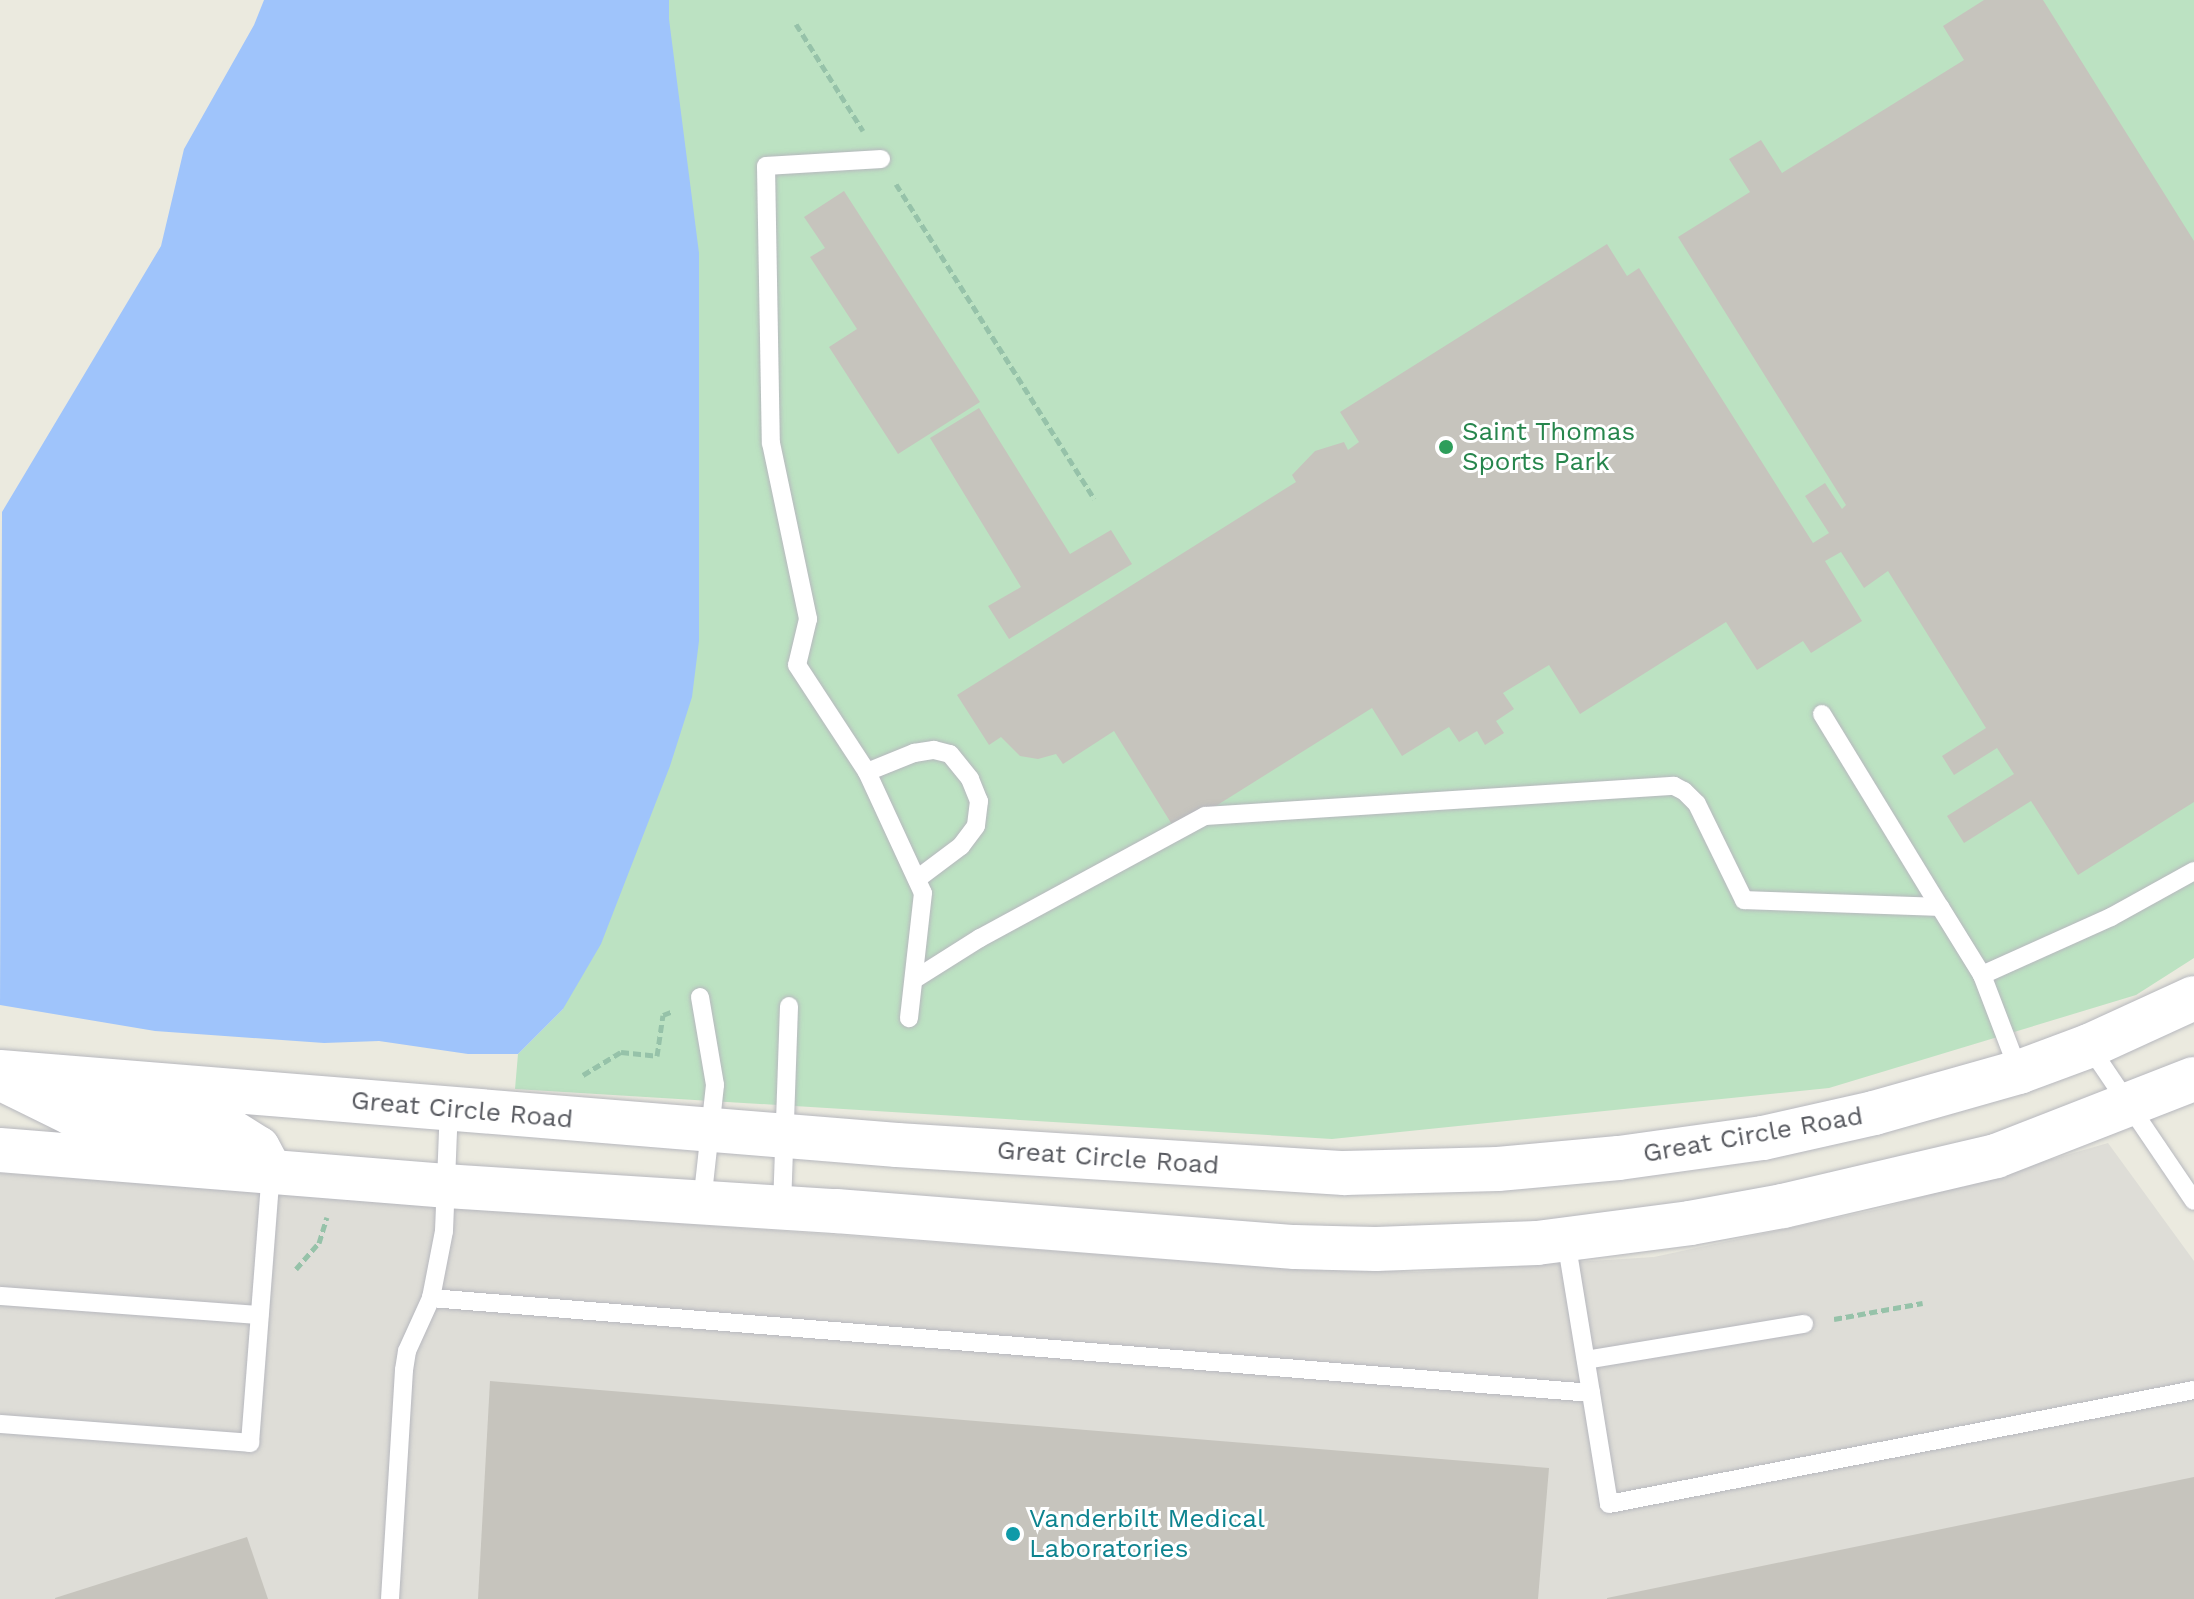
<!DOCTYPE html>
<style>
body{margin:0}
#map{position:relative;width:2194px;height:1599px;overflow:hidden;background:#ebeadf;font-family:"Work Sans",sans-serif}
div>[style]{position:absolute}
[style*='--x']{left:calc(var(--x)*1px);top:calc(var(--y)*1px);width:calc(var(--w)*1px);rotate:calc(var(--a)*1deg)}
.industrial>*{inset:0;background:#deddd7}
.green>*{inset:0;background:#bce2c2}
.water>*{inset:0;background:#9fc4fb}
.building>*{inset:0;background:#c6c4bd}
.path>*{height:5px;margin-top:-2.5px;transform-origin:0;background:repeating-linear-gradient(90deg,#96c2a9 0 8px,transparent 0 12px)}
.roads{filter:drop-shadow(0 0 2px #b7b8be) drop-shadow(0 0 2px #b7b8be)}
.service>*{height:18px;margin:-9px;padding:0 9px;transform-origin:9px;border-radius:9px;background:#fff}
.tertiary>*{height:44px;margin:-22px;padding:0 22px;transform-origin:22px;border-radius:22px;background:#fff}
.dots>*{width:22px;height:22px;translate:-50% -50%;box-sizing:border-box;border:4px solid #fff;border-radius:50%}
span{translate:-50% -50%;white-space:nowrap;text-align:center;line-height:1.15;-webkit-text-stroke:6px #fff;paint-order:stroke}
.leisure-label{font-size:26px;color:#27864d}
.left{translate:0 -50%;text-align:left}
.street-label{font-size:26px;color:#585a60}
.culture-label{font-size:26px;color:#0d838f}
</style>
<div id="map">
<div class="industrial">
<i style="clip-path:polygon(2108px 1143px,2194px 1261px,2194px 1599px,0 1599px,0 1173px,1200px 1262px,1417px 1272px,1654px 1257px,1879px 1209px)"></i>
</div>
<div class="green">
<i style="clip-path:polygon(669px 0,2194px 0,2194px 958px,2136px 995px,1829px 1088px,1332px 1139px,515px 1089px,518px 1054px,563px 1009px)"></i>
</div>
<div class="water">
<i style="clip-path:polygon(264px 0,669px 0,669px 19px,699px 253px,699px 641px,692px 697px,670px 766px,601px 944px,563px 1009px,518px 1054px,468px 1054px,379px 1041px,324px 1043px,155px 1031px,0 1005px,2px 512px,161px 246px,184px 149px,254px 25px)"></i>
</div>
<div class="building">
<i style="clip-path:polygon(1984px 0,2043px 0,2194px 241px,2194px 802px,2078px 875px,2031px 801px,1964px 843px,1947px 816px,2014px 774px,1997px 748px,1954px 775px,1942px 756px,1986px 728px,1888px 571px,1864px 588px,1841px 552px,1825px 561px,1862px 621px,1811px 653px,1803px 641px,1757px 670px,1726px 622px,1580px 714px,1549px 665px,1503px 693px,1514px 709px,1496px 721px,1504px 733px,1485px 745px,1477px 731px,1459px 742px,1449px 727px,1402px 756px,1372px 708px,1176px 831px,1114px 731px,1063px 764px,1056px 754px,1038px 759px,1020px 756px,1001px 737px,989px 745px,957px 695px,1296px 482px,1292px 475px,1315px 451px,1344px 442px,1348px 450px,1359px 442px,1340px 412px,1607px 244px,1627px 276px,1639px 268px,1813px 543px,1829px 533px,1805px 496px,1825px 483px,1842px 509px,1846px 505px,1678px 237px,1750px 192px,1729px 159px,1761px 140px,1782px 173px,1964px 60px,1943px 26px)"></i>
<i style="clip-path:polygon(844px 191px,980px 402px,898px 454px,829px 347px,857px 329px,810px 257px,825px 248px,804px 217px)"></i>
<i style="clip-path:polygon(979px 408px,1070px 554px,1111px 530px,1132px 564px,1009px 639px,988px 606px,1021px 587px,930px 438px)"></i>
<i style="clip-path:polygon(490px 1381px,1549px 1468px,1538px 1599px,478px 1599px)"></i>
<i style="clip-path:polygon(2194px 1477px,2194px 1599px,1607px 1599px,1607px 1598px)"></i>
<i style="clip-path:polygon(247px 1537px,268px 1599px,55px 1599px,55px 1598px)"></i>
</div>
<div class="path">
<i style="--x:796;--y:24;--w:126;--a:57.9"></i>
<i style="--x:896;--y:184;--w:372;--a:57.8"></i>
<i style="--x:583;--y:1075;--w:44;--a:-31.2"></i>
<i style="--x:621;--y:1052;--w:36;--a:6"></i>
<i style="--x:657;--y:1056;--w:41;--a:-81.7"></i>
<i style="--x:663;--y:1015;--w:9;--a:-21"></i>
<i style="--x:296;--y:1269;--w:35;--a:-49"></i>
<i style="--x:319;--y:1243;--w:27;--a:-73"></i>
<i style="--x:1834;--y:1319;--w:90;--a:-10.2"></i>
</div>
<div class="roads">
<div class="service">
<i style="--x:881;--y:159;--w:115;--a:176.5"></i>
<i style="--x:766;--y:166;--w:277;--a:89"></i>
<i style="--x:771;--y:443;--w:180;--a:78.1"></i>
<i style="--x:808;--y:619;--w:47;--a:103.4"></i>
<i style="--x:797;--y:665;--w:128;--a:56.8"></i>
<i style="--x:867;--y:772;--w:133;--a:65.2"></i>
<i style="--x:923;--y:893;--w:126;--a:96.4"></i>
<i style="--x:1822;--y:714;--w:226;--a:58.6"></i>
<i style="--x:867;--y:772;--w:51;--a:-22"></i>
<i style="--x:914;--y:753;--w:20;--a:-9"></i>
<i style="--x:934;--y:750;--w:16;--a:14"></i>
<i style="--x:950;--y:754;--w:32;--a:51"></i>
<i style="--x:970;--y:779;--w:24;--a:68"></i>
<i style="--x:979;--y:801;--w:25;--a:97"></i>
<i style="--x:976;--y:826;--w:25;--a:127"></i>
<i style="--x:961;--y:846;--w:55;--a:143.1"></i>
<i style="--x:1982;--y:975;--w:141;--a:-24.2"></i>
<i style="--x:2111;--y:917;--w:95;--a:-29"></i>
<i style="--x:915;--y:979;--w:77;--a:-32.2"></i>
<i style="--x:980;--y:938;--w:256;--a:-28.5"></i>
<i style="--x:1205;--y:816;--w:470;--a:-3.7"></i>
<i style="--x:1674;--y:786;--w:11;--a:27"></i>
<i style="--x:1684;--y:791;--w:18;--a:45"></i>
<i style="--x:1697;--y:804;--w:107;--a:63.9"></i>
<i style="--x:1744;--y:900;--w:196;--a:2"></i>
<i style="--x:1940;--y:907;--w:80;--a:58.3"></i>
<i style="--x:1982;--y:975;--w:104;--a:69.1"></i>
<i style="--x:700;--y:997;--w:89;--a:80.3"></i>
<i style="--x:715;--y:1085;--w:118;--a:96.3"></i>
<i style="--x:2089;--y:1046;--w:187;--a:55.9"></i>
<i style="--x:782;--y:1207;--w:201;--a:-88"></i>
<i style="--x:0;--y:1296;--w:260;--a:4.2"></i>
<i style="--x:431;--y:1298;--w:1164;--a:4.68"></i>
<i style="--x:1591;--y:1393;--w:155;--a:-99.3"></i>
<i style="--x:1586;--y:1360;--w:221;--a:-9.4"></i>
<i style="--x:1591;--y:1393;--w:112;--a:80.8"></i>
<i style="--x:1609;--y:1504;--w:596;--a:-11.03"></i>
<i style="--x:0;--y:1424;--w:251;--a:4.3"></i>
<i style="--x:250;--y:1443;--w:272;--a:-85.6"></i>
<i style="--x:390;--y:1599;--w:229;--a:-86.5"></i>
<i style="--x:404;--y:1370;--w:19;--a:-81"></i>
<i style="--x:407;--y:1351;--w:58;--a:-65.6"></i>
<i style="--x:431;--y:1298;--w:68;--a:-79"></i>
<i style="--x:444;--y:1231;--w:122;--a:-87.7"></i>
</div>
<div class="tertiary">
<i style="--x:0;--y:1072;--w:900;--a:4.65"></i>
<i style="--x:897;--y:1145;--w:448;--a:3.6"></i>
<i style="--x:1344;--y:1173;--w:154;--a:-1.5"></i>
<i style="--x:1498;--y:1169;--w:121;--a:-5.2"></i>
<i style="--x:1619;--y:1158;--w:145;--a:-7.9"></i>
<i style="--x:1763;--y:1138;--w:114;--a:-12.7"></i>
<i style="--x:1874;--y:1113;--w:151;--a:-15.8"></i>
<i style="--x:2019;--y:1072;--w:75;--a:-20.4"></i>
<i style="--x:2089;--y:1046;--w:115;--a:-24.6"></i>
<i style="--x:6;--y:1081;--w:72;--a:26.2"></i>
<i style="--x:71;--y:1113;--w:154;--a:5.2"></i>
<i style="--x:224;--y:1127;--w:40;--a:32"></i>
<i style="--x:258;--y:1148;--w:27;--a:62"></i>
<i style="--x:0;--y:1150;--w:447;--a:4.6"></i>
<i style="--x:446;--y:1186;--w:391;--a:3.7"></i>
<i style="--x:836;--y:1211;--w:460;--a:4.5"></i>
<i style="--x:1295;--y:1247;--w:81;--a:1.4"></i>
<i style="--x:1376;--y:1249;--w:161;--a:-2.1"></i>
<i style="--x:1537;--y:1243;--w:154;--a:-7.4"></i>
<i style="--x:1690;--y:1223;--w:95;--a:-10.4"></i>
<i style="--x:1783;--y:1206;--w:219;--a:-13.2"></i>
<i style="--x:1996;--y:1156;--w:212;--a:-21.3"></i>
</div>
</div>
<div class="dots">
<i style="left:1446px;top:447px;background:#2e9e5b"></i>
<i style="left:1013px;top:1534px;background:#0f9aa8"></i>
</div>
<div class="leisure-label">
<span class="left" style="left:1462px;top:447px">Saint Thomas<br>Sports Park</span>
</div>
<div class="street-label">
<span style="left:462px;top:1110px;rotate:5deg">Great Circle Road</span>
<span style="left:1753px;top:1135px;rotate:-10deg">Great Circle Road</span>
<span style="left:1108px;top:1158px;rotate:4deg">Great Circle Road</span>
</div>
<div class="culture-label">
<span class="left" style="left:1029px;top:1534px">Vanderbilt Medical<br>Laboratories</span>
</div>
</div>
